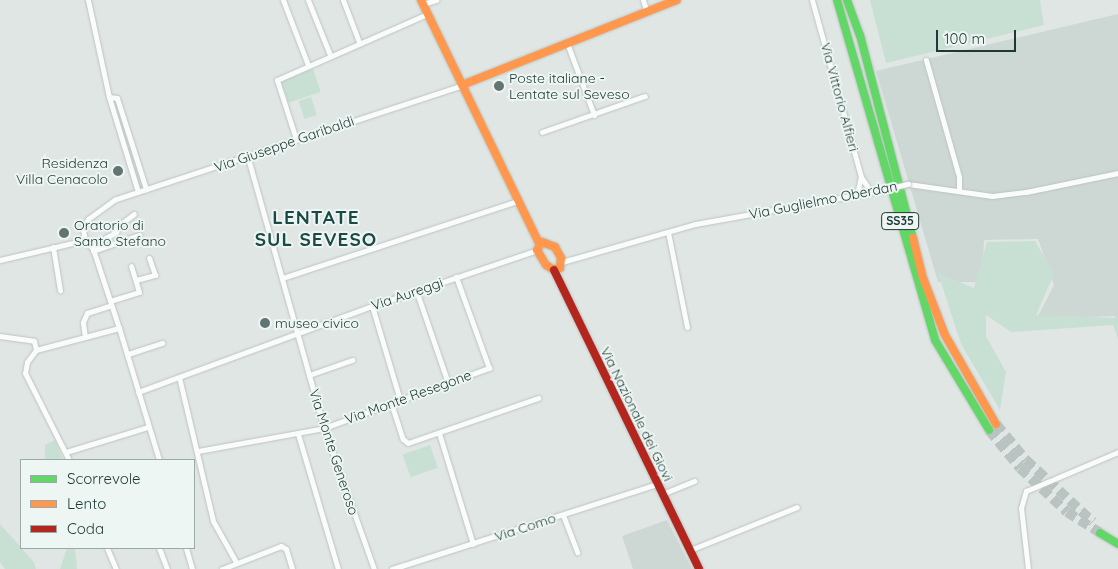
<!DOCTYPE html>
<style>
body{margin:0}
#map{position:relative;width:1118px;height:569px;overflow:hidden;background:#e0e6e4;font-family:Quicksand,sans-serif}
div>[style]{position:absolute}
[style*='--x']{left:calc(var(--x)*1px);top:calc(var(--y)*1px);width:calc(var(--w)*1px);rotate:calc(var(--a)*1deg)}
.built>*{inset:0;background:#cdd8d5}
.green>*{inset:0;background:#c8e0d3;transform-origin:0 0}
.highway-tunnel>*{height:10px;margin-top:-5px;transform-origin:0;background:repeating-linear-gradient(90deg,#b9c3c1 0 10px,transparent 0 15px)}
.roads{filter:drop-shadow(0 0 1px #bdc3c1) drop-shadow(0 0 1px #bdc3c1)}
.street>*{height:5px;margin:-2.5px;padding:0 2.5px;transform-origin:2.5px;border-radius:2.5px;background:#fafbfb}
.fast>*{height:8px;margin:-4px;padding:0 4px;transform-origin:4px;border-radius:4px;background:#63d668}
.slow>*{height:8px;margin:-4px;padding:0 4px;transform-origin:4px;border-radius:4px;background:#ff974d}
.jam>*{height:8px;margin:-4px;padding:0 4px;transform-origin:4px;border-radius:4px;background:#b3261e}
.bridges{filter:drop-shadow(0 0 1px #bdc3c1) drop-shadow(0 0 1px #bdc3c1)}
.street-bridge>*{height:5px;margin:-2.5px;padding:0 2.5px;transform-origin:2.5px;border-radius:2.5px;background:#fafbfb}
.dots>*{width:14px;height:14px;translate:-50% -50%;box-sizing:border-box;border:2px solid #edf6f3;border-radius:50%}
span{translate:-50% -50%;white-space:nowrap;text-align:center;line-height:1.15;-webkit-text-stroke:4px #edf6f3;paint-order:stroke}
.shield-label span{padding:1px 4px;background:#edf6f3;border:1px solid;border-radius:4px;-webkit-text-stroke-width:0}
.shield-label{font-size:12px;color:#1e3835;font-weight:700}
.poi-label{font-size:14px;color:#1e3835}
.left{translate:0 -50%;text-align:left}
.right{translate:-100% -50%;text-align:right}
.street-label{font-size:14px;color:#1e3835}
.district-label{font-size:19px;color:#1b4a46;font-weight:700;letter-spacing:1px}
.legend{position:absolute;left:20px;top:459px;width:175px;height:90px;box-sizing:border-box;background:#edf6f3;border:1px solid #9aaaa7;margin:0;padding:6px 9px;list-style:none;font-size:15px;color:#1e3835}
.legend li{display:flex;align-items:center;gap:10px;height:25px}
.legend b{width:25px;border:1px solid #9aaaa7}
.scale{position:absolute;left:936px;top:30px;width:80px;height:22px;box-sizing:border-box;border:2px solid #1e3835;border-top:0;padding-left:6px;font-size:15px;line-height:18px;white-space:nowrap;color:#1e3835;-webkit-text-stroke:4px #edf6f3;paint-order:stroke}
</style>
<div id="map">
<div class="built">
<i style="clip-path:polygon(1118px 14px,1118px 326px,1115px 316px,1036px 320px,1054px 285px,1038px 239px,984px 240px,982px 282px,938px 282px,876px 71px)"></i>
<i style="clip-path:polygon(667px 520px,692px 569px,633px 569px,622px 536px)"></i>
</div>
<div class="green">
<i style="clip-path:polygon(870px 0,1040px 0,1044px 25px,886px 63px)"></i>
<i style="left:313px;top:69px;width:24px;height:34px;rotate:71deg"></i>
<i style="left:311px;top:97px;width:19px;height:13px;rotate:72deg"></i>
<i style="clip-path:polygon(114px 100px,143px 188px,140px 189px,112px 101px)"></i>
<i style="clip-path:polygon(1035px 241px,1054px 274px,1036px 315px,1118px 318px,1118px 339px,1113px 325px,1011px 332px,986px 315px,986px 336px,1006px 372px,1000px 410px,961px 344px,938px 273px,974px 288px,987px 242px)"></i>
<i style="clip-path:polygon(55px 440px,63px 460px,45px 460px,45px 445px)"></i>
<i style="left:430px;top:445px;width:24px;height:29px;rotate:71deg"></i>
<i style="clip-path:polygon(0 524px,34px 562px,36px 569px,5px 569px,0 562px)"></i>
<i style="clip-path:polygon(67px 548px,75px 548px,77px 569px,60px 569px)"></i>
</div>
<div class="highway-tunnel">
<i style="--x:996;--y:424;--w:47;--a:50.2"></i>
<i style="--x:1026;--y:460;--w:91;--a:42.8"></i>
<i style="--x:989;--y:430;--w:49;--a:50.8"></i>
<i style="--x:1020;--y:468;--w:64;--a:43.1"></i>
<i style="--x:1067;--y:512;--w:39;--a:32"></i>
</div>
<div class="roads">
<div class="street">
<i style="--x:88;--y:0;--w:99;--a:77.8"></i>
<i style="--x:109;--y:97;--w:99;--a:73"></i>
<i style="--x:283;--y:0;--w:70;--a:69"></i>
<i style="--x:308;--y:0;--w:59;--a:68.2"></i>
<i style="--x:343;--y:0;--w:45;--a:69.1"></i>
<i style="--x:643;--y:0;--w:13;--a:72"></i>
<i style="--x:812;--y:0;--w:184;--a:74.5"></i>
<i style="--x:861;--y:177;--w:18;--a:56"></i>
<i style="--x:423;--y:4;--w:14;--a:-17"></i>
<i style="--x:567;--y:43;--w:77;--a:69.4"></i>
<i style="--x:926;--y:60;--w:122;--a:74.2"></i>
<i style="--x:959;--y:177;--w:13;--a:90"></i>
<i style="--x:109;--y:97;--w:8;--a:7"></i>
<i style="--x:117;--y:98;--w:96;--a:72.3"></i>
<i style="--x:542;--y:132;--w:109;--a:-19.3"></i>
<i style="--x:296;--y:139;--w:62;--a:-107.9"></i>
<i style="--x:277;--y:80;--w:164;--a:-23.7"></i>
<i style="--x:248;--y:158;--w:280;--a:74.3"></i>
<i style="--x:324;--y:428;--w:150;--a:70.5"></i>
<i style="--x:908;--y:184;--w:85;--a:8.1"></i>
<i style="--x:992;--y:196;--w:34;--a:-7"></i>
<i style="--x:1026;--y:192;--w:94;--a:-11.7"></i>
<i style="--x:857;--y:194;--w:17;--a:-77"></i>
<i style="--x:668;--y:232;--w:97;--a:78.7"></i>
<i style="--x:85;--y:240;--w:10;--a:-101"></i>
<i style="--x:83;--y:230;--w:12;--a:-66"></i>
<i style="--x:88;--y:219;--w:34;--a:-36"></i>
<i style="--x:116;--y:199;--w:364;--a:-18.2"></i>
<i style="--x:85;--y:240;--w:12;--a:48"></i>
<i style="--x:93;--y:249;--w:83;--a:71.8"></i>
<i style="--x:119;--y:328;--w:138;--a:73.1"></i>
<i style="--x:91;--y:246;--w:29;--a:-29"></i>
<i style="--x:116;--y:232;--w:4;--a:-124"></i>
<i style="--x:114;--y:229;--w:25;--a:-37"></i>
<i style="--x:53;--y:247;--w:44;--a:80.8"></i>
<i style="--x:93;--y:251;--w:49;--a:-19.2"></i>
<i style="--x:0;--y:260;--w:87;--a:-13.2"></i>
<i style="--x:562;--y:262;--w:138;--a:-15.9"></i>
<i style="--x:695;--y:224;--w:187;--a:-10.2"></i>
<i style="--x:282;--y:278;--w:248;--a:-18.1"></i>
<i style="--x:136;--y:280;--w:20;--a:-15"></i>
<i style="--x:155;--y:275;--w:18;--a:-109"></i>
<i style="--x:416;--y:290;--w:98;--a:71"></i>
<i style="--x:110;--y:301;--w:30;--a:-17"></i>
<i style="--x:139;--y:292;--w:27;--a:-107"></i>
<i style="--x:372;--y:306;--w:98;--a:73.4"></i>
<i style="--x:0;--y:336;--w:34;--a:8"></i>
<i style="--x:34;--y:341;--w:9;--a:77"></i>
<i style="--x:85;--y:337;--w:15;--a:-98"></i>
<i style="--x:83;--y:322;--w:10;--a:-66"></i>
<i style="--x:87;--y:313;--w:25;--a:-18"></i>
<i style="--x:36;--y:350;--w:15;--a:127"></i>
<i style="--x:27;--y:362;--w:11;--a:100"></i>
<i style="--x:25;--y:373;--w:97;--a:63.2"></i>
<i style="--x:36;--y:350;--w:86;--a:-14.8"></i>
<i style="--x:128;--y:354;--w:36;--a:-18"></i>
<i style="--x:309;--y:375;--w:46;--a:-19.2"></i>
<i style="--x:179;--y:377;--w:148;--a:76.7"></i>
<i style="--x:213;--y:521;--w:47;--a:60.7"></i>
<i style="--x:138;--y:392;--w:249;--a:-20.2"></i>
<i style="--x:372;--y:306;--w:174;--a:-18.7"></i>
<i style="--x:391;--y:403;--w:38;--a:72"></i>
<i style="--x:403;--y:439;--w:6;--a:39"></i>
<i style="--x:408;--y:443;--w:138;--a:-19.1"></i>
<i style="--x:439;--y:433;--w:116;--a:73"></i>
<i style="--x:298;--y:434;--w:141;--a:73.5"></i>
<i style="--x:198;--y:451;--w:128;--a:-10.3"></i>
<i style="--x:324;--y:428;--w:176;--a:-20"></i>
<i style="--x:489;--y:368;--w:97;--a:-109.9"></i>
<i style="--x:66;--y:452;--w:86;--a:-17"></i>
<i style="--x:662;--y:494;--w:35;--a:-22"></i>
<i style="--x:563;--y:515;--w:40;--a:69"></i>
<i style="--x:107;--y:548;--w:23;--a:67"></i>
<i style="--x:159;--y:548;--w:22;--a:69"></i>
<i style="--x:186;--y:548;--w:22;--a:74"></i>
<i style="--x:690;--y:550;--w:115;--a:-21.9"></i>
<i style="--x:222;--y:569;--w:63;--a:-21.3"></i>
<i style="--x:281;--y:546;--w:6;--a:31"></i>
<i style="--x:286;--y:549;--w:21;--a:73"></i>
<i style="--x:392;--y:569;--w:278;--a:-17.8"></i>
<i style="--x:1028;--y:569;--w:61;--a:-96.5"></i>
<i style="--x:1021;--y:508;--w:18;--a:-74"></i>
<i style="--x:1026;--y:491;--w:100;--a:-23"></i>
</div>
<div class="fast">
<i style="--x:837;--y:0;--w:354;--a:73.9"></i>
<i style="--x:935;--y:340;--w:105;--a:59"></i>
<i style="--x:847;--y:0;--w:37;--a:70"></i>
<i style="--x:860;--y:35;--w:210;--a:75.4"></i>
<i style="--x:1100;--y:533;--w:21;--a:31"></i>
</div>
<div class="slow">
<i style="--x:421;--y:0;--w:270;--a:64.1"></i>
<i style="--x:462;--y:85;--w:231;--a:-21.6"></i>
<i style="--x:913;--y:238;--w:41;--a:76"></i>
<i style="--x:923;--y:278;--w:61;--a:68.9"></i>
<i style="--x:945;--y:335;--w:103;--a:60.2"></i>
<i style="--x:542;--y:242;--w:14;--a:21"></i>
<i style="--x:555;--y:247;--w:13;--a:61"></i>
<i style="--x:561;--y:258;--w:10;--a:96"></i>
<i style="--x:560;--y:268;--w:6;--a:162"></i>
<i style="--x:554;--y:270;--w:9;--a:-148"></i>
<i style="--x:546;--y:265;--w:17;--a:-121"></i>
<i style="--x:537;--y:250;--w:9;--a:-58"></i>
</div>
<div class="jam">
<i style="--x:554;--y:270;--w:332;--a:64.1"></i>
</div>
</div>
<div class="bridges">
<div class="street-bridge">
<i style="--x:879;--y:191;--w:30;--a:-14"></i>
</div>
</div>
<div class="dots">
<i style="left:499px;top:86px;background:#627572"></i>
<i style="left:118px;top:171px;background:#627572"></i>
<i style="left:64px;top:233px;background:#627572"></i>
<i style="left:265px;top:323px;background:#627572"></i>
</div>
<div class="shield-label">
<span style="left:900px;top:221px">SS35</span>
</div>
<div class="poi-label">
<span class="left" style="left:509px;top:86px">Poste italiane -<br>Lentate sul Seveso</span>
<span class="right" style="left:108px;top:171px">Residenza<br>Villa Cenacolo</span>
<span class="left" style="left:74px;top:233px">Oratorio di<br>Santo Stefano</span>
<span class="left" style="left:275px;top:323px">museo civico</span>
</div>
<div class="street-label">
<span style="left:840px;top:97px;rotate:75deg">Via Vittorio Alfieri</span>
<span style="left:284px;top:144px;rotate:-19deg">Via Giuseppe Garibaldi</span>
<span style="left:823px;top:200px;rotate:-11deg">Via Guglielmo Oberdan</span>
<span style="left:407px;top:294px;rotate:-19deg">Via Aureggi</span>
<span style="left:408px;top:397px;rotate:-20deg">Via Monte Resegone</span>
<span style="left:637px;top:414px;rotate:64deg">Via Nazionale dei Giovi</span>
<span style="left:334px;top:452px;rotate:72deg">Via Monte Generoso</span>
<span style="left:525px;top:527px;rotate:-18deg">Via Como</span>
</div>
<div class="district-label">
<span style="left:316px;top:229px">LENTATE<br>SUL SEVESO</span>
</div>
<ul class="legend">
<li><b style="height:6px;background:#63d668"></b>Scorrevole</li>
<li><b style="height:6px;background:#ff974d"></b>Lento</li>
<li><b style="height:6px;background:#b3261e"></b>Coda</li>
</ul>
<div class="scale">100 m</div>
</div>
